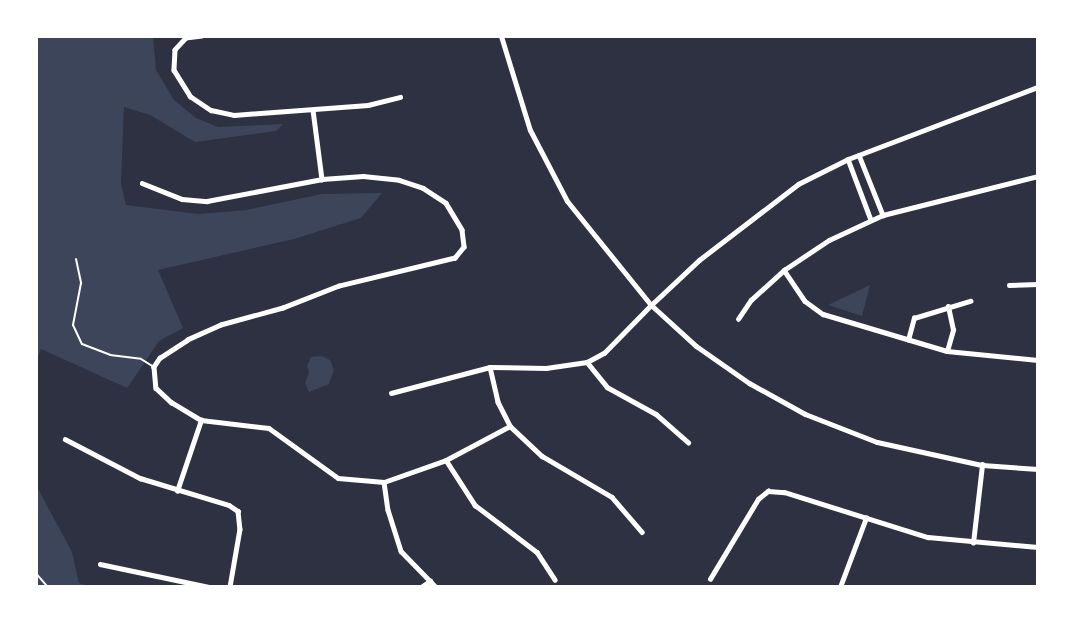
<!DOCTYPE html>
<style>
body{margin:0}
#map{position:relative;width:1074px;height:623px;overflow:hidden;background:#2d3142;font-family:"Golos Text",sans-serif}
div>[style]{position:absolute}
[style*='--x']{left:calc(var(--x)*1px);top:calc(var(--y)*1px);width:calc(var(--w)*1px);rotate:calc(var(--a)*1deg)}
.green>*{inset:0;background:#3c4559}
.path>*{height:1.5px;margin:-0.75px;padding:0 0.75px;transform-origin:0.75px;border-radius:0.75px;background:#fff}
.service>*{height:2px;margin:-1px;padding:0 1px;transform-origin:1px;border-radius:1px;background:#fff}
.minor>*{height:4.5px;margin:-2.25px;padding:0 2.25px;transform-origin:2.25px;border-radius:2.25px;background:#fff}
.tertiary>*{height:5px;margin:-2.5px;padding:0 2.5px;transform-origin:2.5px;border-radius:2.5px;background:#fff}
span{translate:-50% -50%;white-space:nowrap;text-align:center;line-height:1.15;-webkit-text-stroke:5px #fff;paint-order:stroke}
.frame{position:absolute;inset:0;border:38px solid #fff;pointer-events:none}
</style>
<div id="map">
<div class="green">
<i style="clip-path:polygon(36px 36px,153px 36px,156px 70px,174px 100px,196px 118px,218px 127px,283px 124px,276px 131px,195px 142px,150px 115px,124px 107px,121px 184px,126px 205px,198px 214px,246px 210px,322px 194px,382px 193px,361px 218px,294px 239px,158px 270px,183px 328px,159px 341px,127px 388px,41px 349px,36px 361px)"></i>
<i style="clip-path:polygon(870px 285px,862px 316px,828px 305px)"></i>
<i style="clip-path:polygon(322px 356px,330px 360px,334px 370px,329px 384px,309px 392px,305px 383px,309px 372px,307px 366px,311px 357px)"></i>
<i style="clip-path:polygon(36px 485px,72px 552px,79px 583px,91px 587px,36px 587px)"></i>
</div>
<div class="path">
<i style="--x:36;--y:573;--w:18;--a:49"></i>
</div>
<div class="service">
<i style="--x:76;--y:259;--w:25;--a:78"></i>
<i style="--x:81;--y:283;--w:43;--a:100.8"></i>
<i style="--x:73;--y:325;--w:21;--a:65"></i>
<i style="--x:82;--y:344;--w:30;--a:21"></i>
<i style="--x:110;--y:355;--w:31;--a:7"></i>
<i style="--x:141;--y:359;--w:15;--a:32"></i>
</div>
<div class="minor">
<i style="--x:202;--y:36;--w:16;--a:173"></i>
<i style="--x:186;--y:38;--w:16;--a:133"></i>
<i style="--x:175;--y:50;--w:20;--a:93"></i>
<i style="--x:174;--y:70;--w:31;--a:58"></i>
<i style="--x:190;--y:96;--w:25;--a:34"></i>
<i style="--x:211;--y:110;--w:24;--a:12"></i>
<i style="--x:234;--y:115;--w:134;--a:-4.3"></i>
<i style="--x:368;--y:105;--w:33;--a:-14"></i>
<i style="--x:313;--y:110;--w:70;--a:82.6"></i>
<i style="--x:859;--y:155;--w:65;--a:68.2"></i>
<i style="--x:848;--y:159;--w:65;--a:69.3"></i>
<i style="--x:142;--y:183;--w:43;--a:21.8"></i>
<i style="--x:182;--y:199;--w:25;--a:5"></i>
<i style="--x:207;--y:201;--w:117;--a:-10.8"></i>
<i style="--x:322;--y:179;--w:41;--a:-4.2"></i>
<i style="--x:363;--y:176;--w:36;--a:6"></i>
<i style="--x:399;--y:180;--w:25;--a:18"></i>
<i style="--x:423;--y:188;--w:27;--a:33"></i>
<i style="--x:446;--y:203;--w:31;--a:59"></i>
<i style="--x:462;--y:230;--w:17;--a:83"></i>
<i style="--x:464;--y:247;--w:14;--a:129"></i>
<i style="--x:455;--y:258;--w:119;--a:166.4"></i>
<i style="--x:339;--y:286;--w:60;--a:158.6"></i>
<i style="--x:283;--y:308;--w:64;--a:164.7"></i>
<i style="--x:221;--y:325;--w:36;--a:156"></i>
<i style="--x:188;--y:340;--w:33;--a:147"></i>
<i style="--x:160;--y:358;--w:11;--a:124"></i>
<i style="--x:154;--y:367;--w:21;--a:85"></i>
<i style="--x:156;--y:388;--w:21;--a:43"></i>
<i style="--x:171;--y:402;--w:35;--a:31"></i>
<i style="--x:201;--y:420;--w:68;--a:6.7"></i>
<i style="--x:269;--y:428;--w:85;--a:35.9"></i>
<i style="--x:338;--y:478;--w:46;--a:5"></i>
<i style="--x:384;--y:482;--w:66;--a:-19.5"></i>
<i style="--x:446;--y:460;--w:72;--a:-28"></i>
<i style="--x:784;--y:270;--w:37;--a:56"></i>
<i style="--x:805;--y:301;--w:22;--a:36"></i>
<i style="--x:823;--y:314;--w:129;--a:16.6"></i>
<i style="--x:947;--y:351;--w:91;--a:5.6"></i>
<i style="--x:1009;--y:285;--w:29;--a:-2"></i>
<i style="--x:738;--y:319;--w:23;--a:-56"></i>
<i style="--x:751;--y:300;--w:45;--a:-42.3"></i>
<i style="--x:784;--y:270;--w:54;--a:-33.7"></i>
<i style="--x:829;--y:240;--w:60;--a:-24.8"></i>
<i style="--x:883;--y:215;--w:160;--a:-14.1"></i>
<i style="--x:908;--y:340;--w:23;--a:-75"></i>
<i style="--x:914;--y:318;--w:59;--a:-16.9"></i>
<i style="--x:947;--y:351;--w:22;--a:-74"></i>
<i style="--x:953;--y:330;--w:24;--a:-102"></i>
<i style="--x:587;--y:362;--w:32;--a:51"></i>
<i style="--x:607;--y:387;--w:56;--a:28.9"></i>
<i style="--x:656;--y:414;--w:43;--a:41.2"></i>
<i style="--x:490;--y:367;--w:36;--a:77"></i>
<i style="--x:498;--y:402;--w:27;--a:63"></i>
<i style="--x:510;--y:426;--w:44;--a:43.2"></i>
<i style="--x:542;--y:456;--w:81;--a:30.4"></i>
<i style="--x:612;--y:497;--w:46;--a:49.4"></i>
<i style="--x:391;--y:393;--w:102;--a:-14.7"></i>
<i style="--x:490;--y:367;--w:56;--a:1"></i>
<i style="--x:546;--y:368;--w:41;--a:-8.3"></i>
<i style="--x:587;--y:362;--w:19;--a:-28"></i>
<i style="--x:604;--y:353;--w:67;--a:-45.6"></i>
<i style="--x:65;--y:439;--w:85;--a:27.5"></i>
<i style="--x:140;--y:478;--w:93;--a:16.9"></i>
<i style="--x:229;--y:505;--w:11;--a:34"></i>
<i style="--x:238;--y:511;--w:18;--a:84"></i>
<i style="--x:240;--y:529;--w:59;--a:99.8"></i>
<i style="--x:446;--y:460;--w:54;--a:57.2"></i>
<i style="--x:475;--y:505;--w:78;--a:37.2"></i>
<i style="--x:537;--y:552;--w:33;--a:57"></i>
<i style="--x:384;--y:482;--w:28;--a:82"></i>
<i style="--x:388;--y:510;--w:43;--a:72.4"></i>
<i style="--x:401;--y:551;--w:50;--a:45.8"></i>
<i style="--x:177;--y:491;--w:75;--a:-71.3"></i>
<i style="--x:973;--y:543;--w:79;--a:-83.4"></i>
<i style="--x:100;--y:564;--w:111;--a:11.9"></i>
<i style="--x:710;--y:579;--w:93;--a:-59"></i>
<i style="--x:758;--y:499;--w:13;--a:-39"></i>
<i style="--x:768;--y:491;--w:16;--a:4"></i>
<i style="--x:784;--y:492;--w:151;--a:17.4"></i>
<i style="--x:928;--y:537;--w:110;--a:5.2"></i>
<i style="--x:421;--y:587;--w:11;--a:-34"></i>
<i style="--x:840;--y:587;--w:74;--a:-69.4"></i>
</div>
<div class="tertiary">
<i style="--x:501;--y:36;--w:98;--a:72.9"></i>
<i style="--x:530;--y:130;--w:80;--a:62.5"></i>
<i style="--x:567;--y:201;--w:134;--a:51.1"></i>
<i style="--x:651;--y:305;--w:61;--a:42.3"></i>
<i style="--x:696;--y:346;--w:65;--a:34.9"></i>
<i style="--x:749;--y:383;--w:64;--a:29"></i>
<i style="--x:805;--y:414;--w:77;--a:21.3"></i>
<i style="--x:877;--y:442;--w:107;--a:12.4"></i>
<i style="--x:982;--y:465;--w:56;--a:4.1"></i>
<i style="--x:651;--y:305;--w:66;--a:-43.2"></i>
<i style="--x:699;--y:260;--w:125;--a:-37.5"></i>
<i style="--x:798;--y:184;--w:56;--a:-26.6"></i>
<i style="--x:848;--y:159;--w:203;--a:-20.8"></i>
</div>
<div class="frame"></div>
</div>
